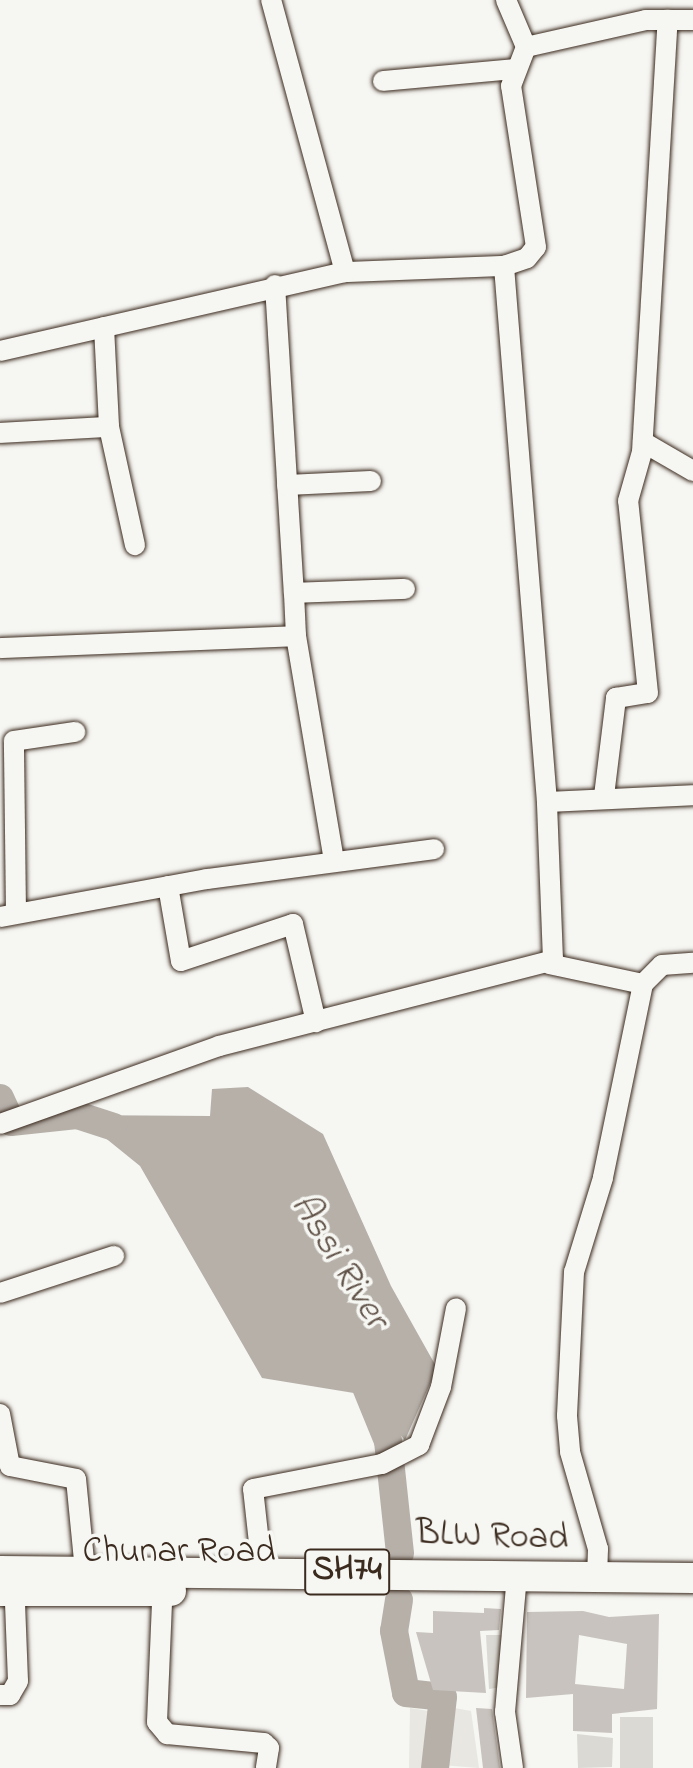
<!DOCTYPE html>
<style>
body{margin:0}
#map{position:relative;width:693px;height:1768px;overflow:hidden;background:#f6f6f2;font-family:"Indie Flower",sans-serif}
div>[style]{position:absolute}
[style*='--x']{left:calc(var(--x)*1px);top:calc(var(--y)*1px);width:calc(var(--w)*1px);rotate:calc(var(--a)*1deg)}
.built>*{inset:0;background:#e8e7e2}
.green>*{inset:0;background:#dad9d3;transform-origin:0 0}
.water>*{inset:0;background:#b6b0a9}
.river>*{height:28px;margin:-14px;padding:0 14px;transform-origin:14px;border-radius:14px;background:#b6b0a9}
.building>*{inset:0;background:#c8c3be}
.roads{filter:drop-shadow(0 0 2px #3b2a1e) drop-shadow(0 0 2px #3b2a1e)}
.minor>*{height:20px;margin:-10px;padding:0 10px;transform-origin:10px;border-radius:10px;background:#f6f6f2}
.primary>*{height:30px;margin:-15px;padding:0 15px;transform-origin:15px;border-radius:15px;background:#f6f6f2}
span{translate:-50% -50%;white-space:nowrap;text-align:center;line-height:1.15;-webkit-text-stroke:7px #f6f6f2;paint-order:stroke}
.shield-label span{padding:2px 6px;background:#f6f6f2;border:2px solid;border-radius:6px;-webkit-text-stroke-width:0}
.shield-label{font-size:34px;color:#3b2a1e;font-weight:700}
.street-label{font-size:36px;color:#3b2a1e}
.water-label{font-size:38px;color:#605248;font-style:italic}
</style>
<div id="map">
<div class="built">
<i style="clip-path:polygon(449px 1707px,471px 1711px,479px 1768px,441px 1765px)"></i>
<i style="clip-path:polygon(410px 1708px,434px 1712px,431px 1768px,409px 1768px)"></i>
</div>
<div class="green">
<i style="clip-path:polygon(486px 1635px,505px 1635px,502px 1687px,489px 1689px)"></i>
<i style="left:620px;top:1717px;width:33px;height:51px"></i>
<i style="clip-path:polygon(577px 1734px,613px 1738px,612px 1767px,578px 1768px)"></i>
</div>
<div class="water">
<i style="clip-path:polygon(248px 1087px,323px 1134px,391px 1286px,437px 1368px,405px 1440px,360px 1394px,262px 1378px,140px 1166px,77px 1115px,210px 1116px,212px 1089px)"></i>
</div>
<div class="river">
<i style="--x:0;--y:1098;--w:26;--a:65"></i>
<i style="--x:11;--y:1122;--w:66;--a:-6.1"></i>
<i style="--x:77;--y:1115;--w:38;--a:18"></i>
<i style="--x:361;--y:1375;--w:71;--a:67.8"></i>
<i style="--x:388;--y:1441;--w:113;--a:83.9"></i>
<i style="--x:399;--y:1600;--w:31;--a:99"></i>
<i style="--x:394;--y:1631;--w:63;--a:79"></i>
<i style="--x:406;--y:1693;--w:37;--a:6"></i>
<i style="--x:443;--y:1697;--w:71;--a:96.4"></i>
</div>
<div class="building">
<i style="clip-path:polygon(484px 1608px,501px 1609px,499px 1630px,480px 1631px,486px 1693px,433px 1690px,416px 1632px,433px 1633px,433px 1611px,484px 1613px)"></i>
<i style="clip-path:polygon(evenodd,583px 1611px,609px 1617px,659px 1614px,657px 1709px,612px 1714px,612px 1733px,573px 1731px,573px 1694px,526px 1698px,527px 1612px,583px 1611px,579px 1635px,627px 1644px,624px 1689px,575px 1684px,579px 1635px)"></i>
<i style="clip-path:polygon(476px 1708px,492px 1709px,500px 1768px,483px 1768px)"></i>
</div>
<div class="roads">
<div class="minor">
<i style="--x:506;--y:0;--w:51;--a:66.9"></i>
<i style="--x:526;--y:47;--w:123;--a:-12.7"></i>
<i style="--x:646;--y:20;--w:47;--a:0"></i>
<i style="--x:383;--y:81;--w:132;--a:-5.2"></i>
<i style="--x:345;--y:272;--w:159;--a:-2.2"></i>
<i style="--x:275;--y:285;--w:309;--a:86.5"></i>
<i style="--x:294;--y:593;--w:111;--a:-2.1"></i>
<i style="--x:104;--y:327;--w:100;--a:87.1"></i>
<i style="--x:109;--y:427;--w:121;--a:77.6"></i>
<i style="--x:0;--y:351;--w:354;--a:-12.9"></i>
<i style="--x:345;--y:272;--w:282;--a:-105.2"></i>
<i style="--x:0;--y:433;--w:109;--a:-3.2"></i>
<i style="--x:643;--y:442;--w:58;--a:30.1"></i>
<i style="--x:287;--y:485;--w:84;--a:-2.7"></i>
<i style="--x:296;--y:636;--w:227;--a:80.4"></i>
<i style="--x:0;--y:648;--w:296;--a:-2.3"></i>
<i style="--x:296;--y:636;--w:43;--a:-92.7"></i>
<i style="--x:604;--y:796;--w:99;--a:-83"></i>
<i style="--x:616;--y:698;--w:32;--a:-9"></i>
<i style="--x:648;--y:693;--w:193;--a:-95.9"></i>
<i style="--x:628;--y:501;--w:51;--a:-74.1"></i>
<i style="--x:642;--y:452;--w:433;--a:-86.6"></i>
<i style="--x:547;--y:802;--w:146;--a:-2.7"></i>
<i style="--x:168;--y:886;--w:76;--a:80.2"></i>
<i style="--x:181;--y:961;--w:118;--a:-18.3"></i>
<i style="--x:293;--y:924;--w:101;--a:76.8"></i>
<i style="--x:16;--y:913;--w:172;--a:-90.7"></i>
<i style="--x:14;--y:741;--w:62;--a:-8.4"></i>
<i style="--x:0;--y:917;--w:210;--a:-10.4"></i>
<i style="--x:207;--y:879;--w:229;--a:-7.5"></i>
<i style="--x:549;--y:964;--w:96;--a:12"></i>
<i style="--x:643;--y:984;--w:198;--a:101.7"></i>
<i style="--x:603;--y:1178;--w:98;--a:107.1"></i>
<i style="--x:574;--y:1272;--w:144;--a:92.8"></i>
<i style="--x:567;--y:1416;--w:36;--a:85"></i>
<i style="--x:570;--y:1452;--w:101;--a:73.9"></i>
<i style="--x:598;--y:1549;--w:29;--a:92"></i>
<i style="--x:643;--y:984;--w:27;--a:-45"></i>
<i style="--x:662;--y:965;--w:31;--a:-4"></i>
<i style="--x:0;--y:1124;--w:232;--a:-19.6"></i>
<i style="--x:219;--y:1046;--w:345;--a:-14.4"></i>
<i style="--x:553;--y:960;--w:158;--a:-92.2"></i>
<i style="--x:547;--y:802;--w:538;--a:-94.59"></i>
<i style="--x:504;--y:266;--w:24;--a:-19"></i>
<i style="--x:527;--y:258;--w:14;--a:-51"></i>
<i style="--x:536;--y:247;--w:163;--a:-98.8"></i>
<i style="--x:511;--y:86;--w:42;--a:-69"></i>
<i style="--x:0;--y:1293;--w:120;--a:-18"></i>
<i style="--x:0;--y:1414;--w:53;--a:79.1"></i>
<i style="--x:10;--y:1466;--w:67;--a:11.1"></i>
<i style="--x:76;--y:1479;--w:91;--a:84.4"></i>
<i style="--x:262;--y:1570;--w:81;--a:-96.3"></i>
<i style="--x:253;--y:1489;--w:131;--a:-11"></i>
<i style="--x:382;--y:1464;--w:42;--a:-27.2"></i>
<i style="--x:419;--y:1445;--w:62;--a:-69.2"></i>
<i style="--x:441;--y:1387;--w:80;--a:-79.2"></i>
<i style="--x:163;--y:1579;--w:143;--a:92.4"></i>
<i style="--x:157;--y:1722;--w:16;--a:50"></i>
<i style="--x:167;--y:1734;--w:97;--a:5.3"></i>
<i style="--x:264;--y:1743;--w:7;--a:45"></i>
<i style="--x:269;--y:1748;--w:20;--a:99"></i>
<i style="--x:0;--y:1695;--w:10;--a:0"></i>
<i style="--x:10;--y:1695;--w:16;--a:-60"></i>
<i style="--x:18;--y:1681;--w:102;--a:-92.2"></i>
<i style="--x:513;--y:1768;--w:57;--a:-98.1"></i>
<i style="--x:505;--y:1712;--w:138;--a:-85"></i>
</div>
<div class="primary">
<i style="--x:0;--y:1571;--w:693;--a:0.58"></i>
<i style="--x:0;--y:1591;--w:171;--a:0"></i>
</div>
</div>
<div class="shield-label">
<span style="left:347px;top:1572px">SH74</span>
</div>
<div class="street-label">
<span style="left:492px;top:1537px;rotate:2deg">BLW Road</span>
<span style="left:179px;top:1553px">Chunar Road</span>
</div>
<div class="water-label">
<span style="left:338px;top:1262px;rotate:58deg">Assi River</span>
</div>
</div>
